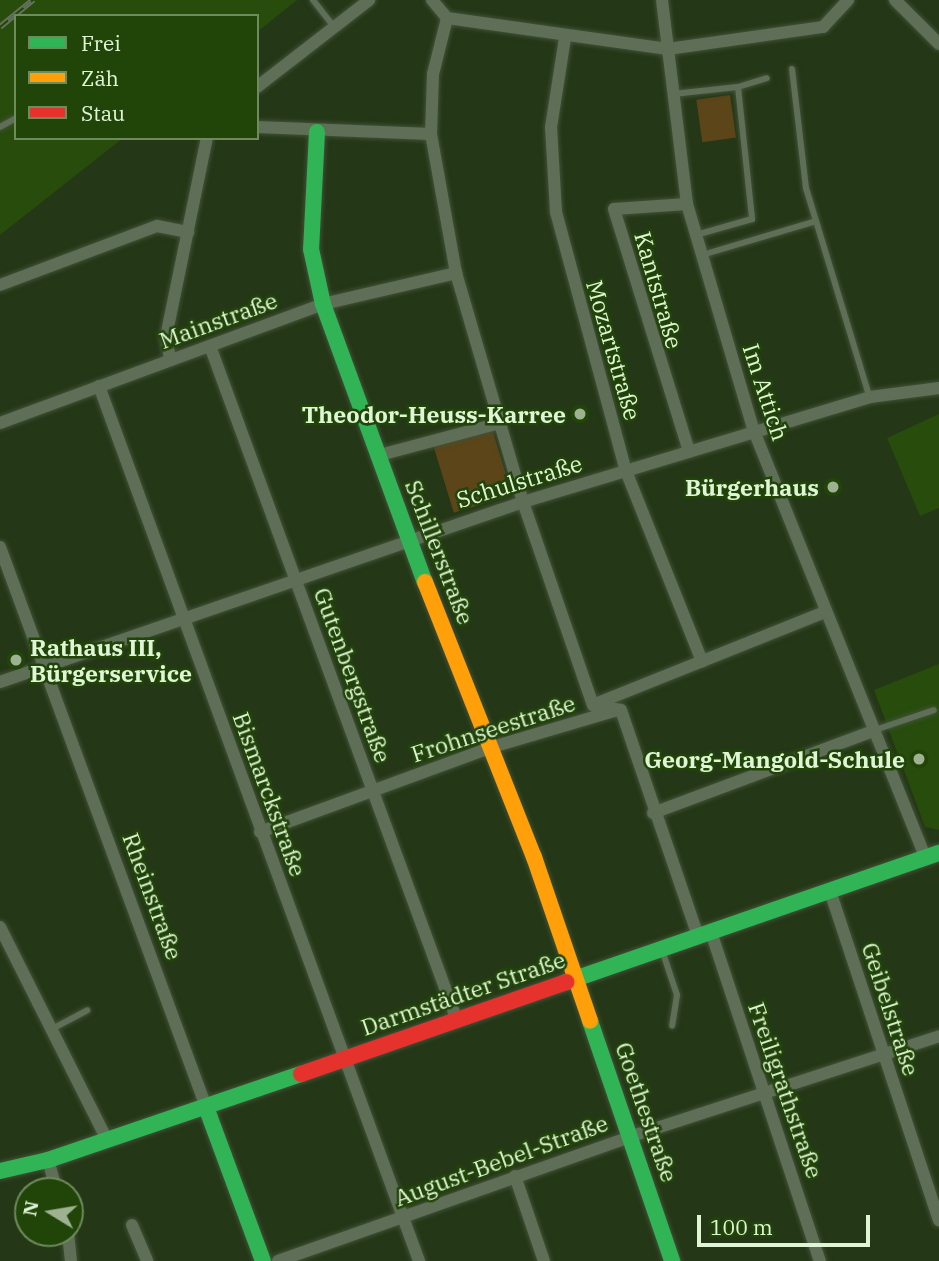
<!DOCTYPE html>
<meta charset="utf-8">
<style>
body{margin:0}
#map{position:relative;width:939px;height:1261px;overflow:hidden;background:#243716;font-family:"IBM Plex Serif",serif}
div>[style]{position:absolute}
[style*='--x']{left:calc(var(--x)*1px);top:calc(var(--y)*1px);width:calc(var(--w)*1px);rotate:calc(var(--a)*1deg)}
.built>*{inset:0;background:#274c0c}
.green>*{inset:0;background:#5c4518;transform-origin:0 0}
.roads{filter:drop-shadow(0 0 2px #415138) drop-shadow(0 0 2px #415138)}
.lane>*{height:6px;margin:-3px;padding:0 3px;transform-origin:3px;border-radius:3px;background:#5f6e56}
.street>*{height:12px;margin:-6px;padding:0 6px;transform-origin:6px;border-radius:6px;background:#5f6e56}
.fast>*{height:16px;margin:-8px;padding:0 8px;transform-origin:8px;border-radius:8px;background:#30b455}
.slow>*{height:16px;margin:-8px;padding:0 8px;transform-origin:8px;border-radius:8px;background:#ff9f0a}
.jam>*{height:16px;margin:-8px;padding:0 8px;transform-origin:8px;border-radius:8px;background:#e5322d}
.rail>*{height:6px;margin-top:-3px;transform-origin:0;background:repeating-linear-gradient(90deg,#214509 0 10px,#63715a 0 20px);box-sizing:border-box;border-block:2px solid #63715a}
.dots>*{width:19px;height:19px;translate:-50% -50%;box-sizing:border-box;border:4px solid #214509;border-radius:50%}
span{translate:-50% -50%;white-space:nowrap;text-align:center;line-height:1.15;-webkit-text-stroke:5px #214509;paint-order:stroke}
.street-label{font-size:23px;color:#dff5d5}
.poi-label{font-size:23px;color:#dff5d5;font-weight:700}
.right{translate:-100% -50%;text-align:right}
.left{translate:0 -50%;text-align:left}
.legend{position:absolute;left:14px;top:14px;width:245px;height:126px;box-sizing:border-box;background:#214509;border:2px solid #6d8b5b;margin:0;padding:9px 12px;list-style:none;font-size:21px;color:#dff5d5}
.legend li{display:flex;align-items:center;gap:14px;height:35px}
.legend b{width:35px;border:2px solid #6d8b5b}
.north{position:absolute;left:14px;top:1177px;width:70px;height:70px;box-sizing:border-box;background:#214509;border:2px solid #6d8b5b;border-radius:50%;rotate:281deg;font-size:19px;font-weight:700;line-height:28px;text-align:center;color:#dff5d5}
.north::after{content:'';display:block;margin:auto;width:24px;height:32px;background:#9eb292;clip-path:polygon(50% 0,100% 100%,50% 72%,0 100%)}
.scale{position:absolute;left:697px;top:1215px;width:173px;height:32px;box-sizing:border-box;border:4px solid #dff5d5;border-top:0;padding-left:9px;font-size:21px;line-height:24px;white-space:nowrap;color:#dff5d5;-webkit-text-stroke:5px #214509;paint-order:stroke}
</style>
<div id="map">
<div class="built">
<i style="clip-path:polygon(0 0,297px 0,257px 32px,257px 16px,16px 16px,16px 138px,123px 138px,0 235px)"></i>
<i style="clip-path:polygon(939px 414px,939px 508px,920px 516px,887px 438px)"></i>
<i style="clip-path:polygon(939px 664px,939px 830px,925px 827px,874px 690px)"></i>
</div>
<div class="green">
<i style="left:730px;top:95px;width:43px;height:34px;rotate:82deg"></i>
<i style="left:492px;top:429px;width:69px;height:61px;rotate:73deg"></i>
</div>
<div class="roads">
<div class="lane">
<i style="--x:313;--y:0;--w:36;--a:52"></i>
<i style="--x:792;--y:69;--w:120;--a:83.3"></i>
<i style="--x:806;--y:188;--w:217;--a:73.1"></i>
<i style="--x:738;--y:87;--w:30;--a:-17"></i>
<i style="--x:673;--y:94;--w:65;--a:-6.1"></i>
<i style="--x:738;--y:87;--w:133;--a:83.9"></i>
<i style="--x:752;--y:219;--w:58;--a:164.1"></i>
<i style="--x:0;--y:127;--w:18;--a:-29"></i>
<i style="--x:702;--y:255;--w:119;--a:-16.6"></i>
<i style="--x:875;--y:730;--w:62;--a:-18.7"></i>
<i style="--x:662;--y:950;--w:47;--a:71.6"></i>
<i style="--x:677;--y:995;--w:31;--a:99"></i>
<i style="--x:52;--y:1029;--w:40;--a:-28"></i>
</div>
<div class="street">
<i style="--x:432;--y:0;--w:23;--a:50"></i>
<i style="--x:447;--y:18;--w:223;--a:8"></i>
<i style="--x:668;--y:49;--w:157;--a:-8.1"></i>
<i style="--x:823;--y:27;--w:37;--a:-47"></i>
<i style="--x:662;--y:0;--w:206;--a:83"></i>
<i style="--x:687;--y:204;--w:237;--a:73.6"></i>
<i style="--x:754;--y:431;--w:459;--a:68.1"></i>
<i style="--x:895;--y:0;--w:62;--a:45"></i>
<i style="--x:447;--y:18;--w:58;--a:104"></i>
<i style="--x:433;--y:74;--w:60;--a:91.9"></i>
<i style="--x:431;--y:134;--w:141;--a:79.8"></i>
<i style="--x:456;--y:273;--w:239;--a:73.7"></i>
<i style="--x:523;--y:502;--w:215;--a:71"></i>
<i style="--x:593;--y:705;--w:28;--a:10"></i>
<i style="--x:621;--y:710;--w:239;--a:71.2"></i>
<i style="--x:565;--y:38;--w:90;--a:98.9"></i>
<i style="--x:551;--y:127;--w:85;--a:86.6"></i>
<i style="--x:556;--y:212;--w:268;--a:74.9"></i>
<i style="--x:626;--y:471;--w:205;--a:68.2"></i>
<i style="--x:257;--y:87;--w:142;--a:-37.8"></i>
<i style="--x:257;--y:127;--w:174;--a:2.3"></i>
<i style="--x:687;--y:204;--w:73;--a:176.1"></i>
<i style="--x:614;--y:209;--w:254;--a:72.8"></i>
<i style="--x:0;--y:285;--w:168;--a:-20.6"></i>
<i style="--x:157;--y:226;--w:32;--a:11"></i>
<i style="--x:210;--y:346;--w:716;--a:69.89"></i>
<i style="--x:170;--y:359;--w:22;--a:-100"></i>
<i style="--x:166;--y:337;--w:203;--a:-78.4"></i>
<i style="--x:99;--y:386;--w:932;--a:69.91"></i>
<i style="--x:0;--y:423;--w:344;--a:-20.2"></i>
<i style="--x:323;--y:304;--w:137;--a:-13.1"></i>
<i style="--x:380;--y:455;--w:124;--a:-14.9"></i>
<i style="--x:0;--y:547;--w:597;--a:69.8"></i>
<i style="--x:0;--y:682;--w:553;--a:-18.99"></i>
<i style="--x:523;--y:502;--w:363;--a:-16.8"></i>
<i style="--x:870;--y:397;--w:70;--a:-7.4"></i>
<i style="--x:595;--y:704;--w:248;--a:-21.8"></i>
<i style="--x:653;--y:813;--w:235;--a:-20.4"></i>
<i style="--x:260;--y:832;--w:247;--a:-20.1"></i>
<i style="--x:492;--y:747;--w:131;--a:-16.4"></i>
<i style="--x:830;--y:891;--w:347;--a:71.7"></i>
<i style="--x:0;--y:927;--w:238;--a:63.3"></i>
<i style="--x:711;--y:932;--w:347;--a:71.7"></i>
<i style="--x:48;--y:1160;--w:32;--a:74"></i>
<i style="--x:515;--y:1176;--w:90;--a:71.2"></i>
<i style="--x:132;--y:1225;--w:39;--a:67"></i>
<i style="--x:68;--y:1233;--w:28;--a:84"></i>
<i style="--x:278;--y:1261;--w:375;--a:-19.4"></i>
<i style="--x:632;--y:1136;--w:323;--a:-18"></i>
</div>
<div class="fast">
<i style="--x:317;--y:132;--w:117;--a:92.9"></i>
<i style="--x:311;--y:249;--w:56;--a:77.7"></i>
<i style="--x:323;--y:304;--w:296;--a:69.9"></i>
<i style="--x:566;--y:982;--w:395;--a:-19.1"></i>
<i style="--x:590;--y:1021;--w:254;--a:71.1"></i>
<i style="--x:206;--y:1107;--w:164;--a:69.7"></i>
<i style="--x:0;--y:1171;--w:49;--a:-12.9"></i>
<i style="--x:48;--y:1160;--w:267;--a:-18.8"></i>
</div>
<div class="slow">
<i style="--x:425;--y:582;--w:296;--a:68.4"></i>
<i style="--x:534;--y:857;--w:173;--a:71.1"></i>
</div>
<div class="jam">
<i style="--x:301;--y:1074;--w:281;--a:-19.1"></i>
</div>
</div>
<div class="rail">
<i style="--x:0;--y:27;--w:43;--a:-39.3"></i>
</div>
<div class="dots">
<i style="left:580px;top:414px;background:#9eb292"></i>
<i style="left:833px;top:487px;background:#9eb292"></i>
<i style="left:16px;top:660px;background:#9eb292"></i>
<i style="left:919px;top:759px;background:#9eb292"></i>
</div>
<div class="street-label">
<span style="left:659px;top:290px;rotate:74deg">Kantstraße</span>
<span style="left:218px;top:320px;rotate:-20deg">Mainstraße</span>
<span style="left:614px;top:350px;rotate:74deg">Mozartstraße</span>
<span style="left:766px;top:392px;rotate:72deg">Im Attich</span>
<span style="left:519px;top:481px;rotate:-17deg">Schulstraße</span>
<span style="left:440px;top:552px;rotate:69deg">Schillerstraße</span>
<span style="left:353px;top:675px;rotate:70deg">Gutenbergstraße</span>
<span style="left:493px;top:728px;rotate:-18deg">Frohnseestraße</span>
<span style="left:270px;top:794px;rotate:70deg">Bismarckstraße</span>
<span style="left:153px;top:896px;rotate:70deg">Rheinstraße</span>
<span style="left:463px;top:993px;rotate:-19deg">Darmstädter Straße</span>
<span style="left:891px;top:1009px;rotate:72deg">Geibelstraße</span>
<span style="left:786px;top:1090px;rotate:71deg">Freiligrathstraße</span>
<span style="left:647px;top:1112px;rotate:71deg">Goethestraße</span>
<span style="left:501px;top:1160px;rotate:-20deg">August-Bebel-Straße</span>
</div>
<div class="poi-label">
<span class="right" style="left:566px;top:414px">Theodor-Heuss-Karree</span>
<span class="right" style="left:819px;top:487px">Bürgerhaus</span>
<span class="left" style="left:30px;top:660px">Rathaus III,<br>Bürgerservice</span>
<span class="right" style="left:905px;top:759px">Georg-Mangold-Schule</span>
</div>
<ul class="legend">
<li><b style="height:9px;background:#30b455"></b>Frei</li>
<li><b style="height:9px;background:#ff9f0a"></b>Zäh</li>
<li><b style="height:9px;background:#e5322d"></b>Stau</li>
</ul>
<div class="north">N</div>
<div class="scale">100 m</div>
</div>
